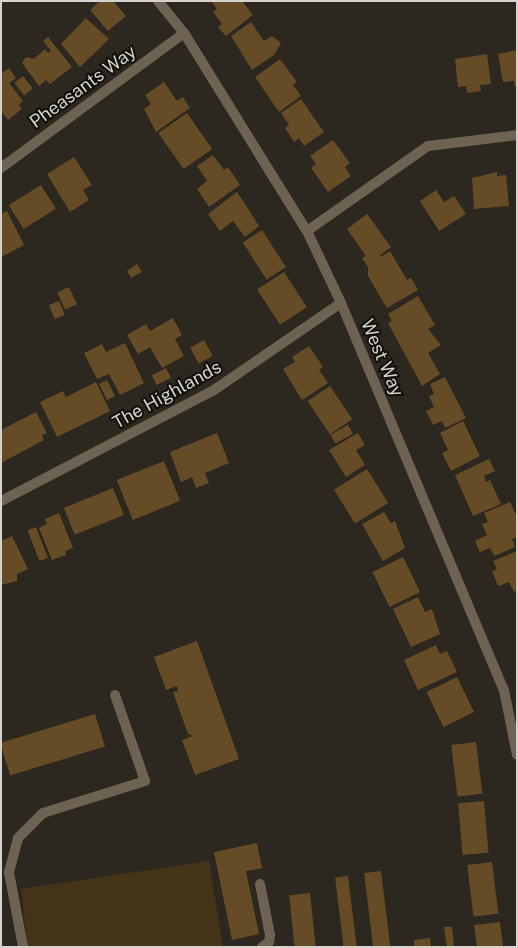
<!DOCTYPE html>
<style>
body{margin:0}
#map{position:relative;width:518px;height:948px;overflow:hidden;background:#2c271f;font-family:"Public Sans",sans-serif}
div>[style]{position:absolute}
[style*='--x']{left:calc(var(--x)*1px);top:calc(var(--y)*1px);width:calc(var(--w)*1px);rotate:calc(var(--a)*1deg)}
.green>*{inset:0;background:#453418}
.building>*{inset:0;background:#654c26;transform-origin:0 0}
.service>*{height:10px;margin:-5px;padding:0 5px;transform-origin:5px;border-radius:5px;background:#6e6352}
.minor>*{height:10px;margin:-5px;padding:0 5px;transform-origin:5px;border-radius:5px;background:#6e6352}
span{translate:-50% -50%;white-space:nowrap;text-align:center;line-height:1.15;-webkit-text-stroke:4px #12100d;paint-order:stroke}
.street-label{font-size:18px;color:#d6d3ce}
.frame{position:absolute;inset:0;border:2px solid #d6d3ce;pointer-events:none}
</style>
<div id="map">
<div class="green">
<i style="clip-path:polygon(209px 861px,223px 947px,28px 947px,21px 889px)"></i>
</div>
<div class="building">
<i style="clip-path:polygon(100px 1px,113px 1px,126px 16px,108px 31px,90px 10px)"></i>
<i style="clip-path:polygon(211px 1px,242px 1px,253px 15px,226px 36px,218px 27px,222px 24px,213px 12px,217px 9px)"></i>
<i style="clip-path:polygon(86px 18px,109px 39px,80px 67px,61px 44px)"></i>
<i style="clip-path:polygon(251px 22px,264px 41px,272px 36px,281px 43px,274px 55px,252px 70px,231px 36px)"></i>
<i style="clip-path:polygon(48px 37px,72px 67px,50px 84px,46px 80px,39px 86px,22px 63px,26px 57px,34px 59px,45px 49px,48px 53px,51px 51px,43px 41px)"></i>
<i style="clip-path:polygon(517px 50px,517px 86px,515px 87px,514px 81px,503px 82px,498px 54px)"></i>
<i style="clip-path:polygon(487px 54px,491px 84px,480px 85px,481px 91px,467px 93px,466px 86px,458px 87px,455px 59px)"></i>
<i style="clip-path:polygon(280px 59px,297px 82px,293px 85px,301px 96px,279px 112px,255px 77px)"></i>
<i style="clip-path:polygon(9px 68px,16px 78px,9px 83px,23px 101px,19px 105px,22px 109px,8px 120px,1px 111px,1px 74px)"></i>
<i style="left:23px;top:76px;width:16px;height:11px;rotate:52deg"></i>
<i style="clip-path:polygon(164px 82px,177px 101px,183px 97px,190px 108px,156px 132px,144px 109px,151px 104px,145px 95px)"></i>
<i style="clip-path:polygon(301px 99px,324px 132px,304px 146px,299px 138px,294px 142px,285px 128px,289px 125px,281px 113px)"></i>
<i style="left:187px;top:113px;width:44px;height:35px;rotate:55deg"></i>
<i style="clip-path:polygon(333px 140px,350px 163px,345px 167px,351px 176px,328px 192px,311px 168px,316px 164px,310px 156px)"></i>
<i style="clip-path:polygon(213px 155px,224px 170px,228px 167px,240px 185px,209px 207px,197px 189px,207px 181px,197px 166px)"></i>
<i style="clip-path:polygon(74px 157px,92px 185px,83px 190px,89px 200px,70px 212px,47px 174px)"></i>
<i style="clip-path:polygon(497px 172px,497px 176px,506px 175px,509px 206px,474px 209px,472px 178px)"></i>
<i style="left:41px;top:185px;width:28px;height:38px;rotate:58deg"></i>
<i style="clip-path:polygon(436px 190px,444px 202px,454px 196px,466px 214px,439px 231px,420px 201px)"></i>
<i style="clip-path:polygon(237px 192px,259px 226px,245px 237px,233px 221px,220px 231px,208px 214px)"></i>
<i style="clip-path:polygon(7px 211px,24px 245px,1px 257px,1px 214px)"></i>
<i style="clip-path:polygon(367px 214px,391px 247px,380px 255px,381px 257px,390px 251px,407px 280px,411px 278px,418px 290px,387px 308px,368px 276px,368px 267px,362px 258px,366px 256px,347px 229px)"></i>
<i style="left:262px;top:230px;width:44px;height:23px;rotate:57deg"></i>
<i style="clip-path:polygon(137px 264px,142px 272px,131px 278px,127px 271px)"></i>
<i style="left:284px;top:272px;width:42px;height:32px;rotate:57deg"></i>
<i style="left:69px;top:287px;width:19px;height:13px;rotate:65deg"></i>
<i style="clip-path:polygon(418px 296px,435px 325px,428px 329px,441px 345px,428px 353px,440px 374px,422px 386px,388px 323px,392px 321px,388px 314px)"></i>
<i style="left:59px;top:301px;width:15px;height:11px;rotate:67deg"></i>
<i style="clip-path:polygon(173px 318px,182px 335px,175px 339px,184px 356px,162px 368px,150px 347px,138px 354px,127px 335px,146px 324px,150px 331px)"></i>
<i style="left:204px;top:340px;width:18px;height:16px;rotate:61deg"></i>
<i style="clip-path:polygon(125px 343px,144px 383px,120px 395px,109px 374px,97px 379px,84px 353px,102px 344px,106px 352px)"></i>
<i style="clip-path:polygon(309px 346px,323px 367px,319px 370px,328px 383px,302px 400px,283px 369px,295px 362px,292px 357px)"></i>
<i style="left:166px;top:368px;width:11px;height:16px;rotate:63deg"></i>
<i style="clip-path:polygon(445px 377px,466px 418px,445px 428px,442px 421px,433px 425px,426px 411px,434px 407px,429px 396px,434px 394px,430px 384px)"></i>
<i style="left:107px;top:380px;width:18px;height:9px;rotate:63deg"></i>
<i style="clip-path:polygon(96px 382px,110px 411px,57px 437px,40px 402px,63px 391px,66px 397px)"></i>
<i style="left:330px;top:386px;width:40px;height:27px;rotate:56deg"></i>
<i style="clip-path:polygon(36px 412px,47px 433px,42px 435px,44px 440px,1px 463px,1px 430px)"></i>
<i style="clip-path:polygon(463px 421px,480px 456px,451px 471px,442px 453px,448px 450px,440px 433px)"></i>
<i style="left:348px;top:425px;width:10px;height:20px;rotate:61deg"></i>
<i style="clip-path:polygon(217px 433px,229px 463px,205px 473px,209px 483px,196px 488px,192px 477px,181px 482px,170px 452px)"></i>
<i style="clip-path:polygon(358px 433px,365px 445px,356px 450px,365px 465px,346px 477px,329px 450px)"></i>
<i style="clip-path:polygon(489px 459px,495px 471px,484px 476px,486px 482px,490px 480px,501px 504px,473px 516px,455px 475px)"></i>
<i style="left:164px;top:461px;width:43px;height:51px;rotate:68deg"></i>
<i style="left:367px;top:469px;width:40px;height:39px;rotate:58deg"></i>
<i style="left:113px;top:488px;width:29px;height:53px;rotate:68deg"></i>
<i style="clip-path:polygon(510px 502px,517px 517px,517px 537px,512px 539px,515px 547px,494px 556px,490px 548px,480px 552px,475px 541px,487px 535px,482px 524px,488px 522px,484px 513px)"></i>
<i style="clip-path:polygon(384px 512px,391px 523px,395px 521px,405px 548px,383px 561px,362px 524px)"></i>
<i style="clip-path:polygon(59px 513px,73px 548px,65px 551px,66px 555px,52px 560px,39px 528px,47px 524px,45px 519px)"></i>
<i style="left:36px;top:527px;width:33px;height:9px;rotate:69deg"></i>
<i style="clip-path:polygon(12px 536px,28px 569px,17px 574px,17px 581px,1px 585px,1px 541px)"></i>
<i style="clip-path:polygon(517px 551px,517px 590px,514px 592px,509px 582px,498px 586px,492px 571px,497px 569px,493px 561px)"></i>
<i style="left:403px;top:557px;width:39px;height:34px;rotate:64deg"></i>
<i style="clip-path:polygon(418px 597px,425px 612px,432px 609px,440px 634px,411px 647px,393px 609px)"></i>
<i style="clip-path:polygon(197px 641px,239px 759px,195px 775px,182px 740px,193px 736px,188px 734px,173px 692px,178px 691px,177px 686px,166px 690px,154px 657px)"></i>
<i style="clip-path:polygon(436px 645px,440px 654px,447px 651px,457px 672px,418px 690px,404px 660px)"></i>
<i style="left:457px;top:677px;width:39px;height:34px;rotate:64deg"></i>
<i style="left:95px;top:714px;width:34px;height:99px;rotate:73deg"></i>
<i style="left:476px;top:742px;width:52px;height:25px;rotate:83deg"></i>
<i style="left:484px;top:801px;width:52px;height:26px;rotate:85deg"></i>
<i style="clip-path:polygon(257px 843px,262px 868px,246px 871px,259px 934px,232px 940px,214px 852px)"></i>
<i style="left:492px;top:862px;width:52px;height:25px;rotate:83deg"></i>
<i style="left:381px;top:871px;width:77px;height:17px;rotate:83deg"></i>
<i style="left:348px;top:876px;width:72px;height:13px;rotate:83deg"></i>
<i style="left:310px;top:893px;width:54px;height:21px;rotate:84deg"></i>
<i style="clip-path:polygon(500px 922px,503px 947px,477px 947px,474px 925px)"></i>
<i style="clip-path:polygon(444px 927px,452px 927px,454px 947px,447px 947px)"></i>
<i style="clip-path:polygon(430px 938px,431px 947px,414px 947px,414px 940px)"></i>
</div>
<div class="service">
<i style="--x:260;--y:884;--w:52;--a:78.9"></i>
<i style="--x:270;--y:935;--w:7;--a:98"></i>
<i style="--x:269;--y:942;--w:9;--a:144"></i>
<i style="--x:23;--y:947;--w:76;--a:-100.6"></i>
<i style="--x:9;--y:872;--w:35;--a:-75"></i>
<i style="--x:18;--y:838;--w:35;--a:-45"></i>
<i style="--x:43;--y:813;--w:107;--a:-17.4"></i>
<i style="--x:145;--y:781;--w:91;--a:-109.2"></i>
</div>
<div class="minor">
<i style="--x:158;--y:1;--w:41;--a:50.9"></i>
<i style="--x:184;--y:33;--w:233;--a:58.2"></i>
<i style="--x:307;--y:231;--w:80;--a:64.7"></i>
<i style="--x:341;--y:303;--w:420;--a:67.2"></i>
<i style="--x:504;--y:690;--w:66;--a:78.7"></i>
<i style="--x:1;--y:168;--w:227;--a:-36.4"></i>
<i style="--x:307;--y:231;--w:148;--a:-35.1"></i>
<i style="--x:428;--y:146;--w:90;--a:-7"></i>
<i style="--x:1;--y:501;--w:240;--a:-27.5"></i>
<i style="--x:214;--y:390;--w:154;--a:-34.4"></i>
</div>
<div class="street-label">
<span style="left:83px;top:87px;rotate:-36deg">Pheasants Way</span>
<span style="left:382px;top:358px;rotate:67deg">West Way</span>
<span style="left:167px;top:395px;rotate:-29deg">The Highlands</span>
</div>
<div class="frame"></div>
</div>
